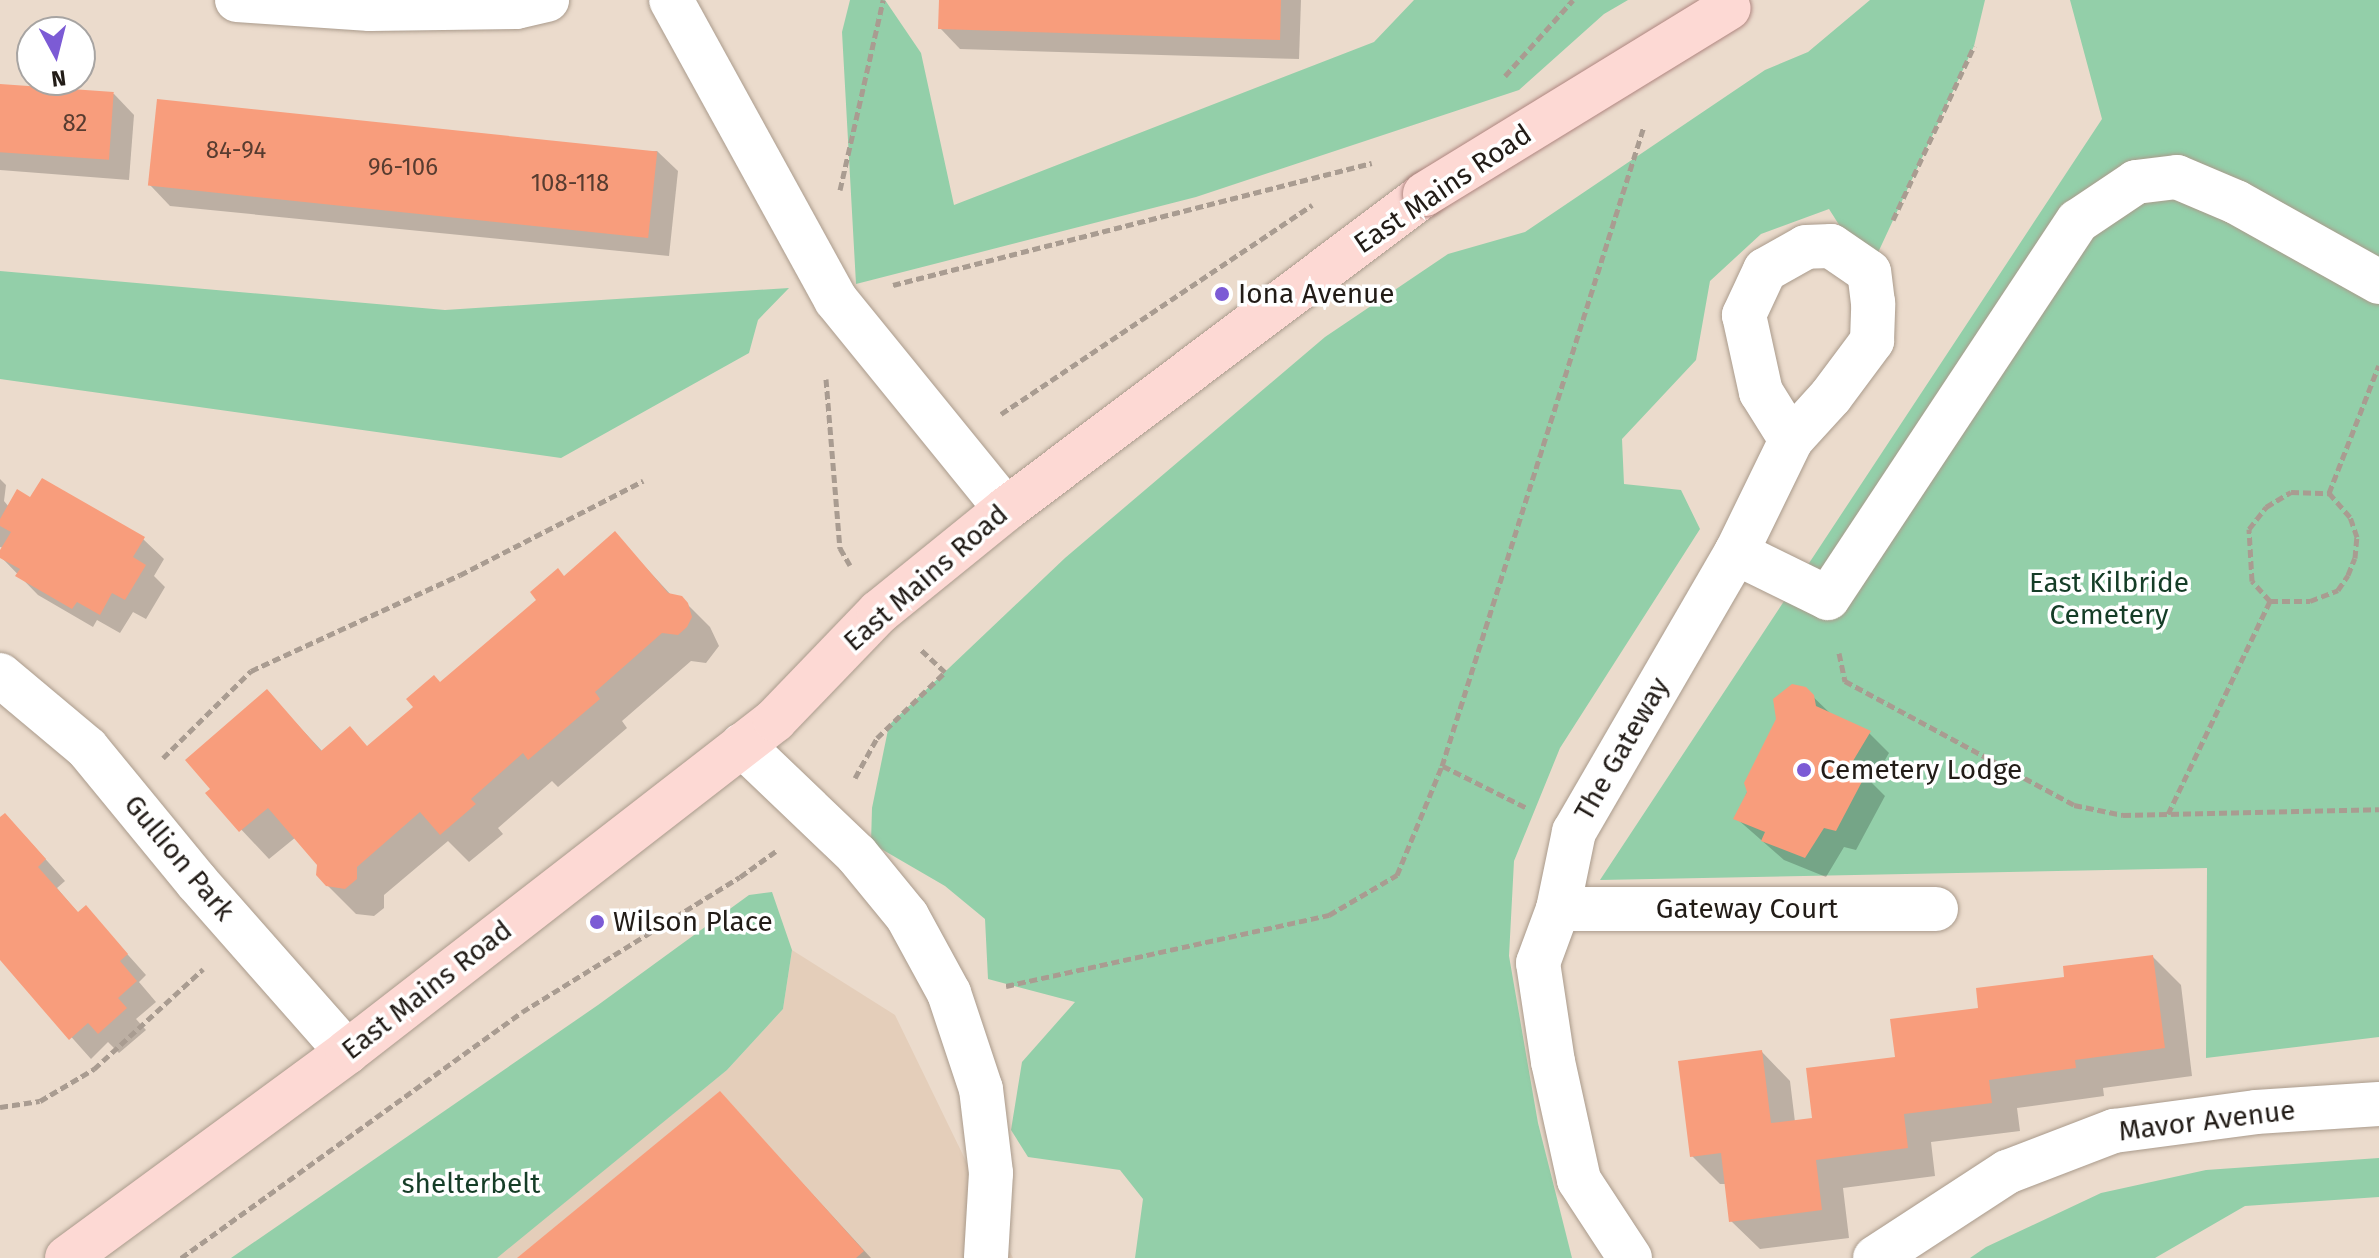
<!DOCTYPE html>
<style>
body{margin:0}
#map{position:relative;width:2379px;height:1258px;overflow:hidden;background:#ebdbcc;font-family:"Fira Sans",sans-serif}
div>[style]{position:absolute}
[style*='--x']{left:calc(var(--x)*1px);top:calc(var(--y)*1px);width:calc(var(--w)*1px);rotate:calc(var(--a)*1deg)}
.built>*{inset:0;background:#e4ceba}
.green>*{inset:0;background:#93cfa9}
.shadow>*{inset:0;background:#0003}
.building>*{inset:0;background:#f89d7c;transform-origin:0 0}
.path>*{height:5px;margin-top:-2.5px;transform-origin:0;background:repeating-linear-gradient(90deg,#a99c91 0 8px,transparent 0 12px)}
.roads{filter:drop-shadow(0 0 2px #aa9b8c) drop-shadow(0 0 2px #aa9b8c)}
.minor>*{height:44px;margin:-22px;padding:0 22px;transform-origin:22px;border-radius:22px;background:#fff}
.major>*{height:44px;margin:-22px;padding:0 22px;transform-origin:22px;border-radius:22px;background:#fdd9d4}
.bridges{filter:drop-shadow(0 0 2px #af8680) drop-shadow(0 0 2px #af8680)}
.major-bridge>*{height:44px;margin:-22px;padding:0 22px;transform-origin:22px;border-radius:22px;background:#fdd9d4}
.dots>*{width:22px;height:22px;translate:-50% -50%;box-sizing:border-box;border:4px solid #fff;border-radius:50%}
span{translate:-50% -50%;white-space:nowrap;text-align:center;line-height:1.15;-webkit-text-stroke:7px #fff;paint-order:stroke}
.number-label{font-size:24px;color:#583c30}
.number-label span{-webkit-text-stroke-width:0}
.street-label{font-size:28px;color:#221c17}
.poi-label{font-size:28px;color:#221c17}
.left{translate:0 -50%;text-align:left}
.park-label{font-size:28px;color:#153d27}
.north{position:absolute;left:16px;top:16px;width:80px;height:80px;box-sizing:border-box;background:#fff;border:2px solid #a7a4a2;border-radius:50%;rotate:173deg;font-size:22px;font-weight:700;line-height:32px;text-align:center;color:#221c17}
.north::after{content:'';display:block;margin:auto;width:28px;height:36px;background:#7c5bd5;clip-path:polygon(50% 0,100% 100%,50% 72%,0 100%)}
</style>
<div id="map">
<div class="built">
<i style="clip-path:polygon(792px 950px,895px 1015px,1013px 1258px,493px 1258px,727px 1070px,783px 1009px)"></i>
</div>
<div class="green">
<i style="clip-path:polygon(850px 0,885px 0,921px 53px,954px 205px,1374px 42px,1414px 0,1628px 0,1604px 14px,1519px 90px,1196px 197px,856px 284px,842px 32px)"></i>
<i style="clip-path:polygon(1870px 0,1985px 0,1974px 46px,1869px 272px,1829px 209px,1761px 234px,1710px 281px,1696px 360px,1622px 439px,1624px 484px,1681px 490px,1700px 529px,1560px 748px,1514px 861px,1509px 956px,1538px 1123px,1572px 1258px,1135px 1258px,1143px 1199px,1120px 1170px,1028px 1157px,1011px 1130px,1022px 1062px,1075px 1002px,988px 979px,985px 919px,945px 886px,871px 843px,872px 808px,889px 725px,1065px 558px,1325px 337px,1448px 254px,1525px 232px,1765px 70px,1808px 52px)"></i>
<i style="clip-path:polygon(2070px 0,2379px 0,2379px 1037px,2206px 1058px,2207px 868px,1600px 880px,2102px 119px)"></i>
<i style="clip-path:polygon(0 271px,445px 310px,789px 288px,758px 320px,749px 353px,561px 458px,0 379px)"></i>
<i style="clip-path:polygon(772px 892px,792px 950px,783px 1009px,727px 1070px,497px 1258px,231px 1258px,598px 1005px,749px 895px)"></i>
<i style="clip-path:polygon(2379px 1158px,2379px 1197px,2245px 1206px,2155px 1258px,1970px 1258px,1986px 1247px,2101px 1193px,2206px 1170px)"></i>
</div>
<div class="shadow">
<i style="clip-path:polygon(941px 0,1301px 0,1299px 59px,960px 49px,940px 28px)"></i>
<i style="clip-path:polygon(0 86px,114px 94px,134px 115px,129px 180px,0 170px)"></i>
<i style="clip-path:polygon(657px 151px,678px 171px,669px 256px,170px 206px,150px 185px)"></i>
<i style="clip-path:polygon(0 479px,6px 485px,4px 501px,9px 507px,31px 499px,143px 539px,164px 559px,154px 576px,165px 587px,146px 619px,133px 612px,120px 633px,97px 620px,93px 627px,38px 595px,0 556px,4px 548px,0 547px)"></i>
<i style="clip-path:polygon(615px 534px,672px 596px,681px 598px,710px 627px,719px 646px,706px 663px,691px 661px,622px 721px,627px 728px,558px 787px,552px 781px,498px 828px,503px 834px,469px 862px,448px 841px,384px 895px,384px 908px,374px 916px,356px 914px,327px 885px,319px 864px,296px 837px,269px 859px,208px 794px,267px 692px,323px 752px,368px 748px)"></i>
<i style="clip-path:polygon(1792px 686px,1805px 689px,1833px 716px,1869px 733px,1889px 753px,1872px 783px,1885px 796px,1856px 850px,1844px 847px,1826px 877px,1784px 860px,1736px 818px,1778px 719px,1775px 700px)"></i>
<i style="clip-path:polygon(0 820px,25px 836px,65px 881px,57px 888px,79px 914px,86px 908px,146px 975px,139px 982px,156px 1002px,136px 1019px,146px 1030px,119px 1053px,108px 1042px,91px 1059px,0 957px)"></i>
<i style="clip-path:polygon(2153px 957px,2181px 985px,2192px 1076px,2103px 1088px,2104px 1096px,2017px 1108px,2020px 1131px,1931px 1142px,1935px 1176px,1843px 1188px,1849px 1238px,1760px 1249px,1731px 1221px,1727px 1184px,1720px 1184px,1692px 1156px,1762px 1052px,1790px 1081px,1795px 1122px,1814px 1119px,1897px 1059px,1980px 1009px,2066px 979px)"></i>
<i style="clip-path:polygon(720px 1093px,871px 1258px,520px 1258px)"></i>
</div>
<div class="building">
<i style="clip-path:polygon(939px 0,1281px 0,1280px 40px,938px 29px)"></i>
<i style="left:0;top:84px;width:114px;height:68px;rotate:4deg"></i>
<i style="left:157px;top:99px;width:503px;height:87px;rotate:6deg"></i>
<i style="clip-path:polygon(42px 478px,145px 537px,133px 557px,146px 565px,125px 600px,112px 593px,100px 615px,77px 602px,72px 609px,15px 576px,20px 569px,0 558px,0 550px,11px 532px,0 526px,0 519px,17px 489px,30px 497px)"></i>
<i style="clip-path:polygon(615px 531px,668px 593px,682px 596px,688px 603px,692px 617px,687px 627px,678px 635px,662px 633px,595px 692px,600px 699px,528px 760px,523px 753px,471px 799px,476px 804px,440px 835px,420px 812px,357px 867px,357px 879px,345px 889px,326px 886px,316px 875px,317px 865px,268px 808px,239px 832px,205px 793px,210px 789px,185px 760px,267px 689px,321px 751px,350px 726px,367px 746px,413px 707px,406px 699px,434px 675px,440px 682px,536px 600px,530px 592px,558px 568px,564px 576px)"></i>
<i style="clip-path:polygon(1792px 684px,1806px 687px,1814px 695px,1816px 706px,1871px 731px,1850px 766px,1866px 774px,1836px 831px,1824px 828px,1805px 858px,1761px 841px,1765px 832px,1733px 819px,1747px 792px,1744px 783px,1776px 719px,1773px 699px)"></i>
<i style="clip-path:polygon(5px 813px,46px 859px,38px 867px,78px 912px,86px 905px,128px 954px,120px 961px,137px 981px,118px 998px,127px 1008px,98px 1034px,88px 1023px,69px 1040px,0 960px,0 817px)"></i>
<i style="clip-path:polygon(2153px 955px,2165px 1048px,2075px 1060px,2076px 1068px,1989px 1080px,1992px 1103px,1904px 1114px,1908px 1148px,1816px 1160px,1822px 1210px,1729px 1222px,1721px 1153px,1690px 1157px,1678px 1061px,1762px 1050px,1771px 1123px,1812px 1118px,1806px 1068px,1895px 1057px,1890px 1019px,1978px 1008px,1976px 988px,2064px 977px,2063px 966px)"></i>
<i style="clip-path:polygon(720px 1091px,864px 1251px,856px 1258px,517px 1258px)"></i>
</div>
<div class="path">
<i style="--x:1505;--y:76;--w:102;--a:-48.2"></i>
<i style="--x:840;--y:190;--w:195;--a:-77.2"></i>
<i style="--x:1893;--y:220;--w:192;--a:-65"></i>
<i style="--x:893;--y:285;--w:494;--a:-14.3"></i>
<i style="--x:826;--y:379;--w:170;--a:85.3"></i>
<i style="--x:840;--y:548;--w:20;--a:60"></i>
<i style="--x:1001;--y:414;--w:375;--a:-33.9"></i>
<i style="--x:2270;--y:601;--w:40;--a:0"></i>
<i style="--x:2310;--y:601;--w:30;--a:-21"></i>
<i style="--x:2338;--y:590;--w:18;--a:-56"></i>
<i style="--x:2348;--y:575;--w:18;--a:-68"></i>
<i style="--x:2355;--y:558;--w:21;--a:-85"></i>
<i style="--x:2357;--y:537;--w:21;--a:-109"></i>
<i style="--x:2350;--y:517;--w:32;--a:-131"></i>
<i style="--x:1839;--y:653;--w:29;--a:78"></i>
<i style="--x:1845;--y:681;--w:260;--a:28.4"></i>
<i style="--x:2074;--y:805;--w:50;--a:11.5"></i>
<i style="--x:2123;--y:815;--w:256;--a:-1.3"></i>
<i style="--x:163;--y:758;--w:124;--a:-44.7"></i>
<i style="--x:251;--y:671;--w:230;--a:-24.7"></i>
<i style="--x:460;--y:575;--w:206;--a:-27.2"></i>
<i style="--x:1443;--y:766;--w:94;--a:26.6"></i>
<i style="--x:855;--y:778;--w:46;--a:-61.2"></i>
<i style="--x:877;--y:738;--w:95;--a:-44.1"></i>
<i style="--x:945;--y:672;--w:34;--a:-137"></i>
<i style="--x:2168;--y:814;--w:236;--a:-64.4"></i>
<i style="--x:2270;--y:601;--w:27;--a:-132"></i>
<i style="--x:2252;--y:581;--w:52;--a:-93.3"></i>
<i style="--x:2249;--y:529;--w:28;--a:-52"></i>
<i style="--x:2266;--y:507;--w:29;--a:-31"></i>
<i style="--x:2291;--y:492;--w:38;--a:2"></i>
<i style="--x:2329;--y:493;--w:137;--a:-68.7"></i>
<i style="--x:1006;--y:986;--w:331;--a:-12.4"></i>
<i style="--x:1329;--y:915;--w:79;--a:-30.5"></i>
<i style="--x:1397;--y:875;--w:118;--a:-67.6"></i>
<i style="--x:1442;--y:766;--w:671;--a:-72.48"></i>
<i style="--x:0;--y:1107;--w:40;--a:-8.5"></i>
<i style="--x:40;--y:1101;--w:63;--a:-30.7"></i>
<i style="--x:94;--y:1069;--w:148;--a:-42.5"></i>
<i style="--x:181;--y:1258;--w:420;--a:-35.8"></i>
<i style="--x:522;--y:1012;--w:256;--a:-31.8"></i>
<i style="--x:740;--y:877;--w:44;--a:-35.8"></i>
</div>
<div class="roads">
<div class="minor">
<i style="--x:237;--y:0;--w:133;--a:3.9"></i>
<i style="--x:370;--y:9;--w:146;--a:-0.8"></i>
<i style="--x:516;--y:7;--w:32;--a:-13"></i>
<i style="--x:671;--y:0;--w:342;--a:61.2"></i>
<i style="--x:836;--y:300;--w:269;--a:50.9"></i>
<i style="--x:1736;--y:553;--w:102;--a:26.1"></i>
<i style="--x:1828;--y:598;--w:452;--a:-56.5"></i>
<i style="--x:2078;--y:221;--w:70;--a:-33.9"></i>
<i style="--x:2136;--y:182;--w:41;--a:-7"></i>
<i style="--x:2177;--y:177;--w:64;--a:23"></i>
<i style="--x:2236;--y:202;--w:164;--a:29.2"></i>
<i style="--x:0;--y:675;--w:114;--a:40"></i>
<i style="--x:87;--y:748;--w:173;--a:50.6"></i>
<i style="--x:197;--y:882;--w:227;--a:48.6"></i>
<i style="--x:742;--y:745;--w:159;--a:43.7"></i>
<i style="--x:857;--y:855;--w:79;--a:50.7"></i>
<i style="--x:907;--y:916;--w:88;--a:61.4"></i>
<i style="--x:949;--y:993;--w:101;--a:71.6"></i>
<i style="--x:981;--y:1089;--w:85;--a:83.2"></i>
<i style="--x:991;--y:1173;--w:85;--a:93.4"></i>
<i style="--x:1558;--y:909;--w:378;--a:0"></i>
<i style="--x:1630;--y:1258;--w:93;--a:-123.2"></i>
<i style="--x:1579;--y:1180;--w:121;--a:-102.4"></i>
<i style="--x:1553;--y:1062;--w:100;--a:-98.6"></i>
<i style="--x:1538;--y:963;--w:58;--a:-69.7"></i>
<i style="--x:1558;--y:909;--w:79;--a:-78.3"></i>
<i style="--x:1574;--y:832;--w:323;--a:-59.9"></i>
<i style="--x:1736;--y:553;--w:126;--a:-64"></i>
<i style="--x:1791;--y:440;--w:59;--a:-47.7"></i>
<i style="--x:1831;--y:396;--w:69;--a:-53.3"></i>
<i style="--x:1872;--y:341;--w:38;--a:-88"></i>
<i style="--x:1873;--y:303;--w:31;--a:-97"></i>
<i style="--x:1869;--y:272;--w:46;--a:-145.6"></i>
<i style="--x:1831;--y:246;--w:25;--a:178"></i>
<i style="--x:1806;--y:247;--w:47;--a:150.7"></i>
<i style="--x:1765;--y:270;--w:50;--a:115"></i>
<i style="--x:1744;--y:315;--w:79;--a:77.6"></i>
<i style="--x:1761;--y:392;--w:57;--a:58"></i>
<i style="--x:1875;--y:1258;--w:158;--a:-33.1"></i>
<i style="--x:2007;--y:1172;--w:115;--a:-21"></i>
<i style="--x:2114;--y:1131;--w:143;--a:-7.6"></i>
<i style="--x:2256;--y:1112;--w:123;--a:-3.7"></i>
</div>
<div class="major">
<i style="--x:67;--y:1258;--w:348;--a:-36.3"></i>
<i style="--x:347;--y:1052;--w:542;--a:-37.8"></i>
<i style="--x:775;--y:720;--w:150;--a:-46.1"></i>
<i style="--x:879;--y:612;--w:164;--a:-39"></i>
<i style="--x:1006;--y:509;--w:524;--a:-36.94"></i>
</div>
</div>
<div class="bridges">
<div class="major-bridge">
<i style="--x:1425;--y:194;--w:356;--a:-31.5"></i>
</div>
</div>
<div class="dots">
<i style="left:1222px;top:294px;background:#7c5bd5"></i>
<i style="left:1804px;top:770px;background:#7c5bd5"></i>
<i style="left:597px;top:922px;background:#7c5bd5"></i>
</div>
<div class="number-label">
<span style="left:75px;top:124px">82</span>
<span style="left:236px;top:151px">84-94</span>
<span style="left:403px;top:168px">96-106</span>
<span style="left:570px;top:184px">108-118</span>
</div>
<div class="street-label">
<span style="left:1443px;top:189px;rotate:-34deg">East Mains Road</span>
<span style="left:926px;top:578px;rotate:-41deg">East Mains Road</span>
<span style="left:1622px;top:749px;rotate:-60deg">The Gateway</span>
<span style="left:179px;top:858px;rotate:50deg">Gullion Park</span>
<span style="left:1747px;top:909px">Gateway Court</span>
<span style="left:427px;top:990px;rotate:-38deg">East Mains Road</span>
<span style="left:2207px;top:1121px;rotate:-7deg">Mavor Avenue</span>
</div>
<div class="poi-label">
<span class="left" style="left:1238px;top:294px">Iona Avenue</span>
<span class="left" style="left:1820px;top:770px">Cemetery Lodge</span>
<span class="left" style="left:613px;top:922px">Wilson Place</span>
</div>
<div class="park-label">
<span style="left:2109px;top:599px">East Kilbride<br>Cemetery</span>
<span style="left:471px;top:1184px">shelterbelt</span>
</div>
<div class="north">N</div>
</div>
